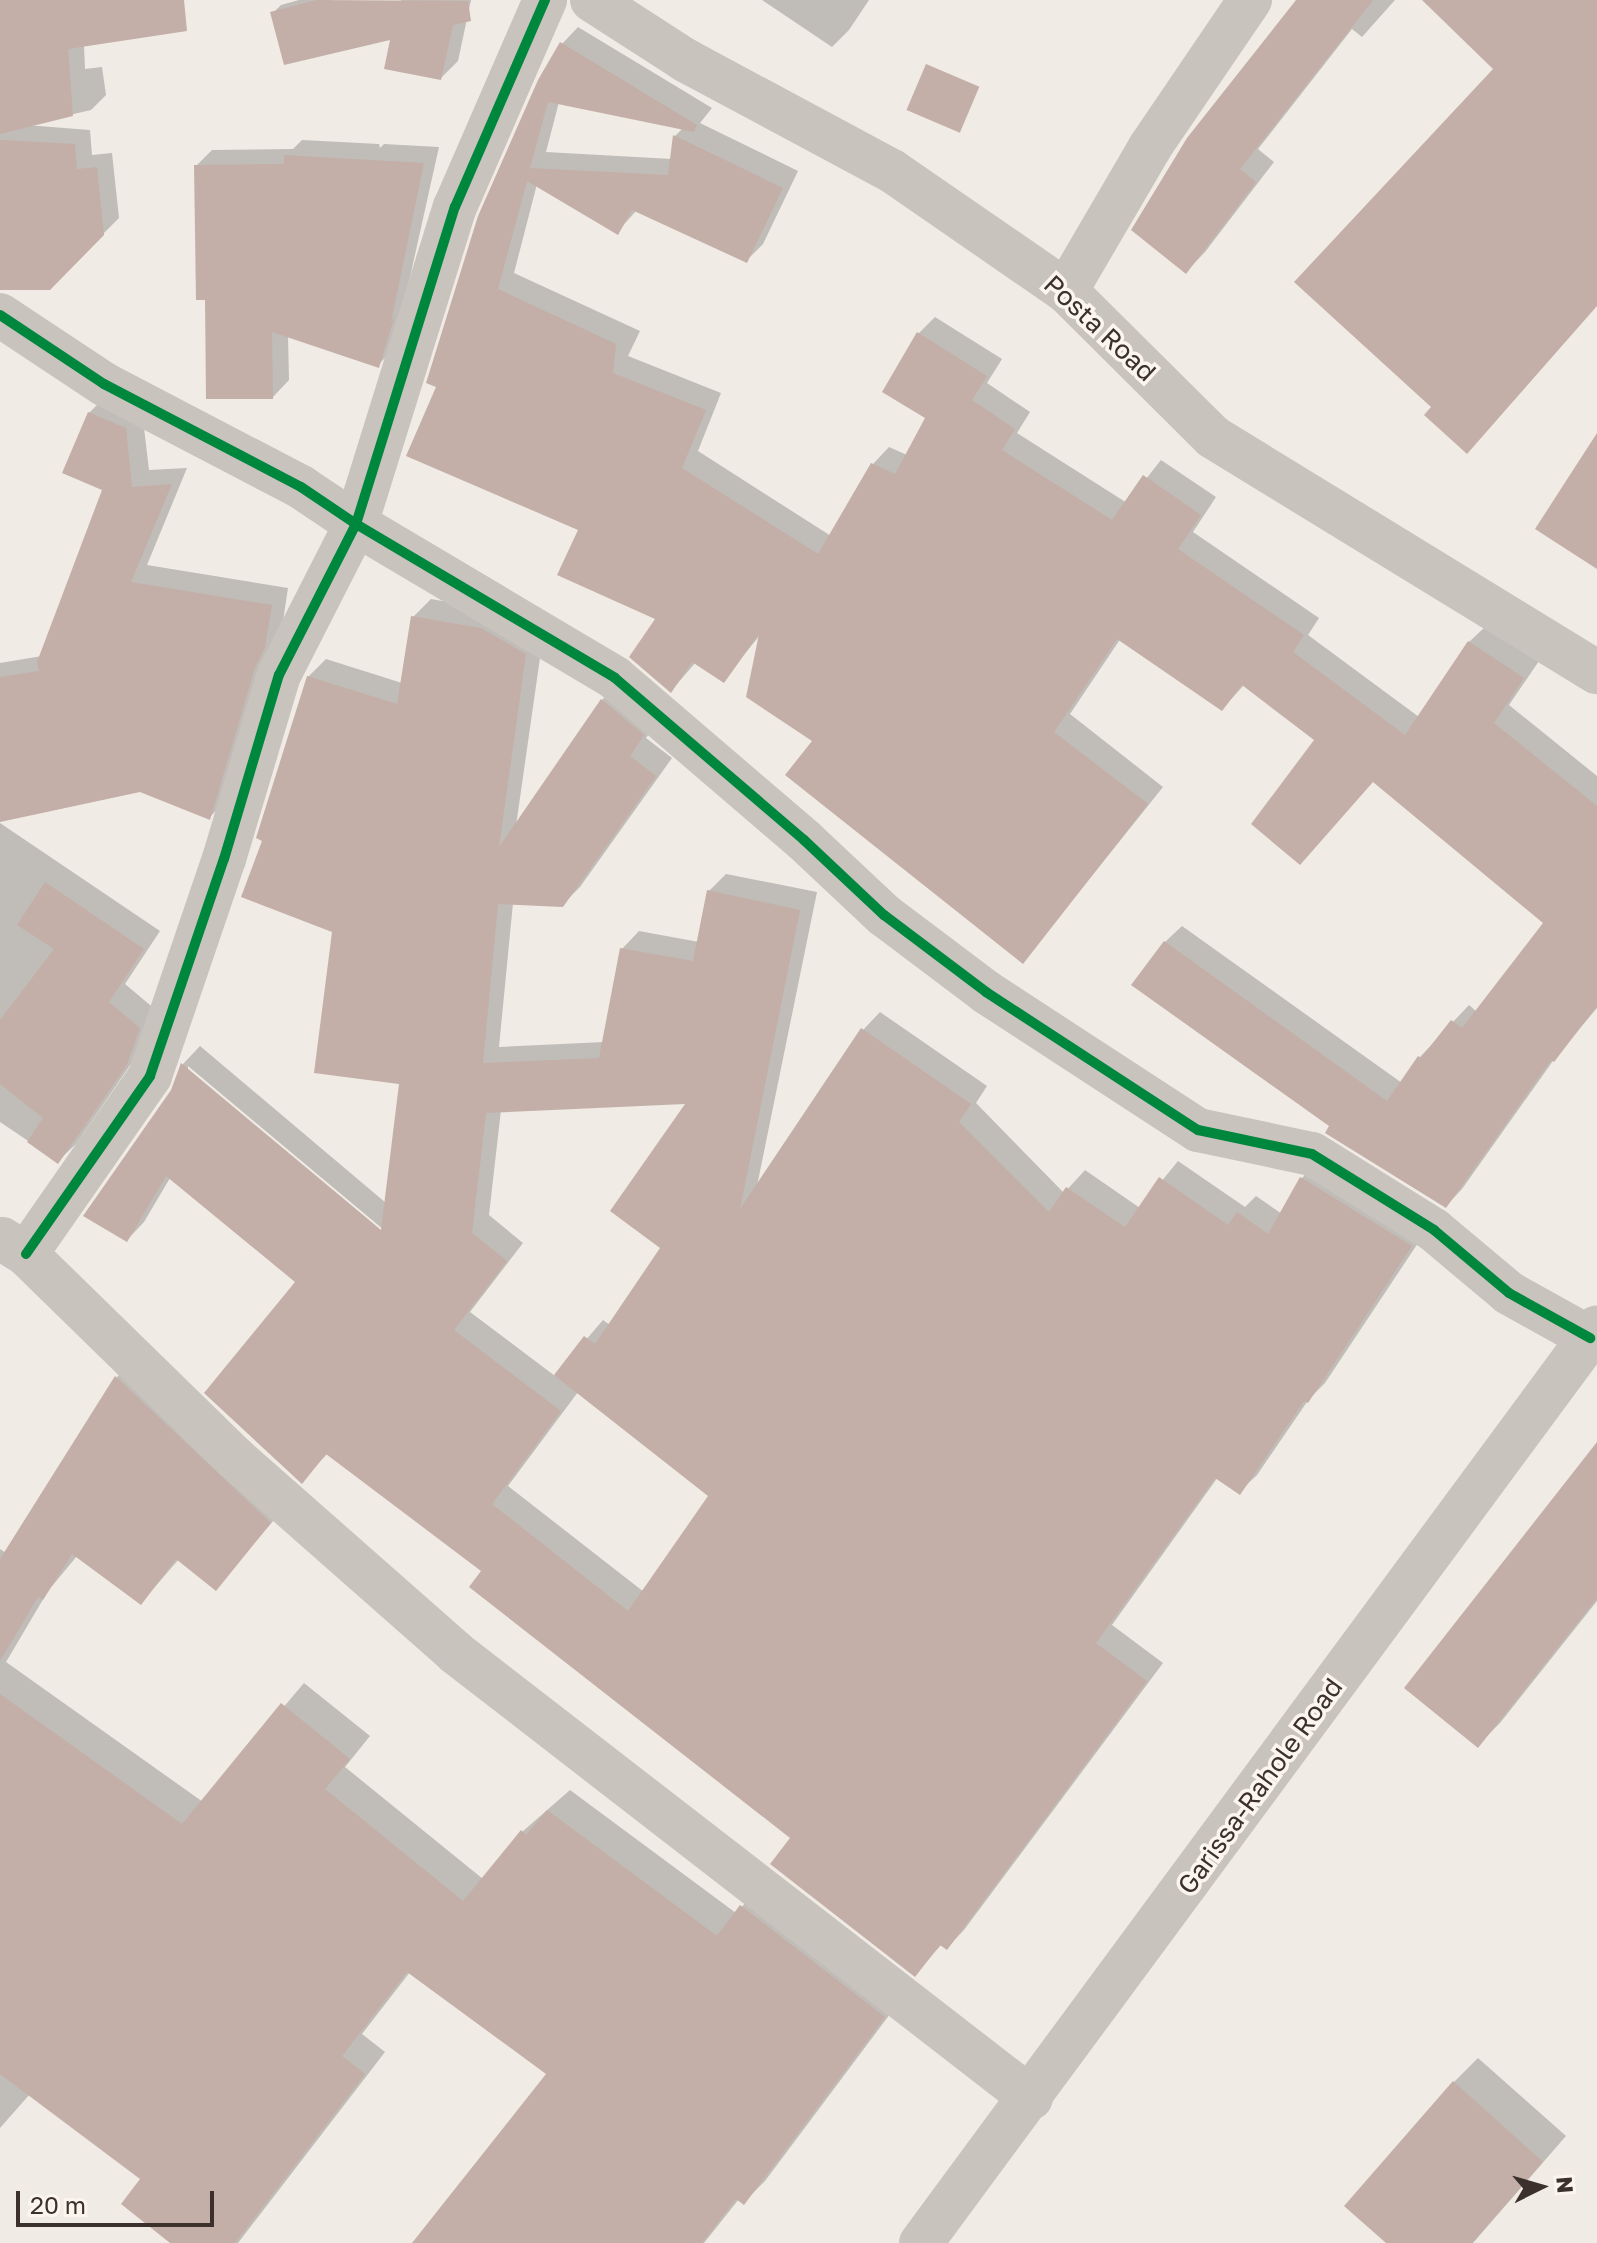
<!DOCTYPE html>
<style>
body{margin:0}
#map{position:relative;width:1597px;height:2243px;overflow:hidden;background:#f0ebe5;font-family:"Golos Text",sans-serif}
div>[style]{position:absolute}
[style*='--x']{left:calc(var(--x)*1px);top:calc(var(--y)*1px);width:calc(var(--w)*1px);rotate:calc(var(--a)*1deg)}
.shadow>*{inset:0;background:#0003}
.building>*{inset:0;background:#c3afa7;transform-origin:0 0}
.minor>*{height:44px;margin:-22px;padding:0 22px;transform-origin:22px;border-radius:22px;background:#c9c3be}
.cycleway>*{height:10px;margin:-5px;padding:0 5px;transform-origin:5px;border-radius:5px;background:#00873e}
span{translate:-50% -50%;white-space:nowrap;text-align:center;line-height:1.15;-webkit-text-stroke:7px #fbf5ee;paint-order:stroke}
.street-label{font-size:26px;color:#3b302b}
.north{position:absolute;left:1501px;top:2147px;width:80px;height:80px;-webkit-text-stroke:6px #fbf5ee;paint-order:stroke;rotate:85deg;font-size:22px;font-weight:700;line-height:32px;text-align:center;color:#3b302b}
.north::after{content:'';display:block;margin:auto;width:28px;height:36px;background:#3b302b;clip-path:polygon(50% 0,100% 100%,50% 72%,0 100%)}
.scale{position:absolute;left:16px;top:2191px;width:198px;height:36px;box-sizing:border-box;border:4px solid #3b302b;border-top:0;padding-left:10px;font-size:24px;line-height:28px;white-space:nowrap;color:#3b302b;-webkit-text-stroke:6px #fbf5ee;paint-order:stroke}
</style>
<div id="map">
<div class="shadow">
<i style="clip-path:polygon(0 0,174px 0,84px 45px,85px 69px,102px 67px,106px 95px,91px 110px,26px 125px,90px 130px,92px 155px,112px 153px,119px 218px,49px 288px,0 289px)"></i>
<i style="clip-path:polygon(299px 0,330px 0,342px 43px,273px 13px,281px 5px)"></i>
<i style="clip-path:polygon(401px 0,471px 0,458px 61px,441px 78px,387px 67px)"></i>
<i style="clip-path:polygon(762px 0,869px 0,849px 30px,832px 47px)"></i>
<i style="clip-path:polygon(1299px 0,1395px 0,1362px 37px,1352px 29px,1258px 149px,1274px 162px,1205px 252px,1186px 272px)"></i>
<i style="clip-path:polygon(evenodd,578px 27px,712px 108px,700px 123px,798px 171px,763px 244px,746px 261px,637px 210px,617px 232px,537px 184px,514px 273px,640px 331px,628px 356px,721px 393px,698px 451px,831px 536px,873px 464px,889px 447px,907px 455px,928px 417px,918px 334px,935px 317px,1002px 359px,987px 383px,1030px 412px,1017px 433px,1127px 503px,1161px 460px,1216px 497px,1193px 532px,1319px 618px,1308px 635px,1419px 717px,1469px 642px,1486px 626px,1539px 661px,1509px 705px,1597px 776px,1597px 1008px,1555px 1058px,1462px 1189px,1446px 1206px,1331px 1126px,1165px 942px,1182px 926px,1402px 1083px,1420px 1057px,1469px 1005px,1477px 1012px,1546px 923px,1374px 781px,1245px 684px,1222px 709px,1121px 638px,1070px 714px,1163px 787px,1023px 962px,815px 740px,761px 634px,723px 680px,696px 662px,671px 691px,658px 619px,581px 529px,438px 385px,562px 44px,578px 27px,559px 102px,683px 128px,675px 136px,672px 159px,546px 152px,559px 102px)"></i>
<i style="clip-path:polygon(302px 140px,379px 144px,380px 148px,384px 144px,439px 147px,394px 349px,378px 365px,288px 335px,289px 380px,273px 397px,207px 298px,196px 166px,212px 150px,293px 149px)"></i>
<i style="clip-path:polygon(107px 395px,142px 411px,149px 470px,187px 468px,147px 565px,288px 588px,282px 628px,226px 800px,209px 818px,140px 790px,0 820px,0 663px,42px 656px,105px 489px,89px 413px)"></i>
<i style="clip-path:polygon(evenodd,431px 599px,499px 611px,543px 637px,516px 826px,602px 700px,620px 682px,660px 717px,646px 738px,672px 758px,580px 887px,562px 905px,513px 903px,499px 1047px,604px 1042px,622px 949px,639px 931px,699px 942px,709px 891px,726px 874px,817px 892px,757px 1186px,863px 1030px,880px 1012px,987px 1086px,976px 1103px,1064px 1193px,1085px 1170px,1140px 1208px,1178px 1161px,1245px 1207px,1256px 1196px,1282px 1214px,1302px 1178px,1319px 1161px,1428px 1228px,1325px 1383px,1309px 1399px,1257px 1475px,1239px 1492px,1218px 1477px,1112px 1625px,1163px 1663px,964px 1930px,947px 1948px,942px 1944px,915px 1974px,793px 1837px,483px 1571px,328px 1453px,302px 1481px,298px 1282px,170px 1178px,144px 1222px,127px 1240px,183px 1064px,200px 1046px,386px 1203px,401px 1082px,334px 931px,265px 840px,308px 677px,326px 659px,402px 683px,413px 617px,431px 599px,188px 1066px,390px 1235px,387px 1238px,188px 1071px,188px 1066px,431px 599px,689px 1102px,663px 1247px,610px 1325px,603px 1320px,555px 1376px,470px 1312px,523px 1243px,489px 1215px,501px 1110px,689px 1102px,431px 599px,578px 1392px,711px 1496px,644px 1592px,508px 1486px,578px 1392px)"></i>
<i style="clip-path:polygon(0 823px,160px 931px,125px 984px,156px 1010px,144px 1045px,76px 1144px,58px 1161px,0 1122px)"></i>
<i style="clip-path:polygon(138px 1356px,291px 1500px,216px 1588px,179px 1559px,141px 1603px,77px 1556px,48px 1591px,6px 1662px,203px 1802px,304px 1683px,370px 1736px,345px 1767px,483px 1879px,522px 1832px,570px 1790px,736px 1913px,763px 1884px,905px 1994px,765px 2181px,744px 2202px,739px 2199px,704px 2243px,414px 2243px,549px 2074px,410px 1972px,362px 2034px,385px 2052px,238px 2243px,174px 2243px,143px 2178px,30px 2094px,0 2128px,0 1549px,6px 1553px,117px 1377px)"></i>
<i style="clip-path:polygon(1597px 1442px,1597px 1601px,1500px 1723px,1478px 1745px)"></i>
<i style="clip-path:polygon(1478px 2058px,1566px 2136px,1473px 2243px,1389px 2243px,1454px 2082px)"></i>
</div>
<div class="building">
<i style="clip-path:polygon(0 0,184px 0,187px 31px,68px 49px,73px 116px,0 134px)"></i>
<i style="clip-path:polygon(317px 0,468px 1px,471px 21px,453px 25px,441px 80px,384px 69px,390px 40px,284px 65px,270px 12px)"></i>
<i style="clip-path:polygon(1296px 0,1373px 0,1240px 169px,1256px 182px,1186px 274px,1131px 230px,1187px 138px)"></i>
<i style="clip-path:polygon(1422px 0,1597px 0,1597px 306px,1467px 454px,1424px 415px,1431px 407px,1294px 282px,1493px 69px)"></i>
<i style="clip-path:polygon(560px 42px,697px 125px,694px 132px,548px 102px,530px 168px,668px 175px,673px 135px,783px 188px,747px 263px,632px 210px,618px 235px,527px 181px,498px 289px,616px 344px,613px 373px,706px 410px,682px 468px,818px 554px,871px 463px,895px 474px,925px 418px,882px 392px,917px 332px,987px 376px,972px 400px,1015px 429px,1002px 450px,1112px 520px,1143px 475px,1201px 515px,1178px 549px,1304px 635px,1293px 652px,1405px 735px,1468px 641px,1524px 678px,1494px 723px,1597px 806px,1597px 1006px,1554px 1062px,1551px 1060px,1446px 1208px,1325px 1133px,1329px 1126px,1131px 985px,1164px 941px,1387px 1101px,1418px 1056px,1421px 1058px,1451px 1020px,1462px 1028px,1543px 923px,1373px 782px,1300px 865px,1251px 824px,1314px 740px,1242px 685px,1222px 711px,1117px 639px,1054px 732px,1148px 804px,1023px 964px,785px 775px,812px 741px,746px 697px,759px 634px,724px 683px,692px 662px,671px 693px,629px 657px,655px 619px,557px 575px,578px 530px,406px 456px,436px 387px,426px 383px,478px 216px,538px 80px)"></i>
<i style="left:926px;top:64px;width:58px;height:50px;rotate:23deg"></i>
<i style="clip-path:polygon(0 140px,75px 144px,77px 169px,97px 167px,104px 235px,50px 290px,0 290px)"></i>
<i style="clip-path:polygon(284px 155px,424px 163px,391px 322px,395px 315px,379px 368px,272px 332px,273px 399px,206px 399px,205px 300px,196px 300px,194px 165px,284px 164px)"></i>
<i style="clip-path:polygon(88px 412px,126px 428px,132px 487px,172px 484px,131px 582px,272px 605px,265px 647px,255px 668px,210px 820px,140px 792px,0 822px,0 677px,39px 671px,37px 662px,102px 490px,62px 473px)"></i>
<i style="clip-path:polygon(1597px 433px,1597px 569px,1535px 529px)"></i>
<i style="clip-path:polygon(evenodd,411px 616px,481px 628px,526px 654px,499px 847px,601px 699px,644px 735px,630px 756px,656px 776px,563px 907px,498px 904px,483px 1063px,599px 1058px,620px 948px,693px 961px,707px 890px,800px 910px,740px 1209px,861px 1028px,971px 1104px,959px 1122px,1049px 1212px,1066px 1187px,1125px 1227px,1159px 1177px,1228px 1225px,1237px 1212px,1268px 1234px,1300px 1177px,1412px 1246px,1308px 1403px,1304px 1401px,1240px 1495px,1215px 1478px,1096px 1643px,1147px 1681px,947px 1950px,940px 1945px,915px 1977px,770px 1864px,790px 1838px,469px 1587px,481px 1571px,326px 1454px,302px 1484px,204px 1393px,295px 1282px,166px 1176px,127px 1242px,83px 1216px,171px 1090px,181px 1063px,381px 1230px,399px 1084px,314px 1073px,332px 932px,241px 897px,262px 841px,256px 838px,307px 676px,397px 704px,411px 616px,685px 1104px,610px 1211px,660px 1248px,595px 1344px,584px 1336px,554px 1375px,708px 1496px,628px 1611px,492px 1504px,561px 1411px,454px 1330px,507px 1261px,472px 1233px,486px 1113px,685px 1104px)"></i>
<i style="clip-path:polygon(45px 882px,144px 949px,109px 1002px,140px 1028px,127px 1065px,58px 1164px,27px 1142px,43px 1118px,0 1084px,0 1020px,54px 949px,17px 925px)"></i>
<i style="clip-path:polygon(115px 1376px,271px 1523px,216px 1591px,176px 1559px,141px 1605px,72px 1554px,43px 1600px,38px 1597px,0 1661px,0 1559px)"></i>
<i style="clip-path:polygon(1597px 1442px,1597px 1598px,1478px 1748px,1404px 1688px)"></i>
<i style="clip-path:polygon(0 1694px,182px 1824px,281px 1703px,350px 1759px,325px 1789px,463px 1901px,521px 1830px,526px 1835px,547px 1810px,717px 1936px,740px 1905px,885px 2017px,744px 2205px,736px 2199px,702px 2243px,412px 2243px,546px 2074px,407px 1972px,342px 2056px,365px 2074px,235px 2243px,170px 2243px,121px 2204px,140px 2179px,0 2074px)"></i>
<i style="clip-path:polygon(1453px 2081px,1543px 2162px,1472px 2243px,1386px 2243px,1344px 2206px)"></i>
</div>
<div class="minor">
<i style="--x:592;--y:0;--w:111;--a:32.8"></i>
<i style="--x:685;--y:60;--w:235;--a:28.2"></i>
<i style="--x:892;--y:171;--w:211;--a:34.6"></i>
<i style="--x:1066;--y:291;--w:207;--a:44.8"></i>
<i style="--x:1213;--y:437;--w:450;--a:31.5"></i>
<i style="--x:1066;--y:291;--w:167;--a:-59.7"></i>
<i style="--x:1150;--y:147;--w:178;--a:-55.8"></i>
<i style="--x:0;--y:315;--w:125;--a:33.6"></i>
<i style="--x:104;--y:384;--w:222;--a:27.6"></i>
<i style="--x:301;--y:487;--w:66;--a:33.9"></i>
<i style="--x:356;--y:524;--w:301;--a:30.7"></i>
<i style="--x:615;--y:678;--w:249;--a:40.6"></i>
<i style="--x:804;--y:840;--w:110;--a:43.2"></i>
<i style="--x:884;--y:915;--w:128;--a:37"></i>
<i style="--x:986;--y:992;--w:253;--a:33.1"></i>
<i style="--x:1198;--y:1130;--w:116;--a:11.9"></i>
<i style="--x:1312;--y:1154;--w:144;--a:31.9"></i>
<i style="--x:1434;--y:1230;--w:98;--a:40"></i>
<i style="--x:1509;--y:1293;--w:93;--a:29.1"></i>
<i style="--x:2;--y:1239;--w:28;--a:32"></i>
<i style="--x:26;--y:1254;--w:292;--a:44.3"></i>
<i style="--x:235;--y:1458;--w:295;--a:41.4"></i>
<i style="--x:456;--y:1653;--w:727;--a:37.74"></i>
<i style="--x:26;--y:1254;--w:217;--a:-55.1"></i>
<i style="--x:150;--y:1076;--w:229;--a:-71.2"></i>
<i style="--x:224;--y:859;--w:192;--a:-73.4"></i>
<i style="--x:279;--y:675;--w:169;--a:-63"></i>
<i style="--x:356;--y:524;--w:332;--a:-72.7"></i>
<i style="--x:455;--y:207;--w:226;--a:-66.5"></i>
<i style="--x:921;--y:2243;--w:1138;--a:-53.57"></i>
</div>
<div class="cycleway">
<i style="--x:0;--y:315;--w:125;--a:33.6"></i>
<i style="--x:104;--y:384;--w:222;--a:27.6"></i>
<i style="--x:301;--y:487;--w:66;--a:33.9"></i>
<i style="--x:356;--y:524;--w:301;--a:30.7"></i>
<i style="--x:615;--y:678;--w:249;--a:40.6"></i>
<i style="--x:804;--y:840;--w:110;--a:43.2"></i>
<i style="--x:884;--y:915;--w:128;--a:37"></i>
<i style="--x:986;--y:992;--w:253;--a:33.1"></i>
<i style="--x:1198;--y:1130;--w:116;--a:11.9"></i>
<i style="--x:1312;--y:1154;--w:144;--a:31.9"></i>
<i style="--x:1434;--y:1230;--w:98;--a:40"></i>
<i style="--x:1509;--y:1293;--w:93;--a:29.1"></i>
<i style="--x:26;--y:1254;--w:217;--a:-55.1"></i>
<i style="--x:150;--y:1076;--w:229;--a:-71.2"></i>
<i style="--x:224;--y:859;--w:192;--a:-73.4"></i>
<i style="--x:279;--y:675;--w:169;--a:-63"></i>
<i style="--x:356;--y:524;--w:332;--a:-72.7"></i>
<i style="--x:455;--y:207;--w:226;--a:-66.5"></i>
</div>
<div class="street-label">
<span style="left:1100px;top:328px;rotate:43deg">Posta Road</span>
<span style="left:1260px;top:1786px;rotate:-54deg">Garissa-Rahole Road</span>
</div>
<div class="north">N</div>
<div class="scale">20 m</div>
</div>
